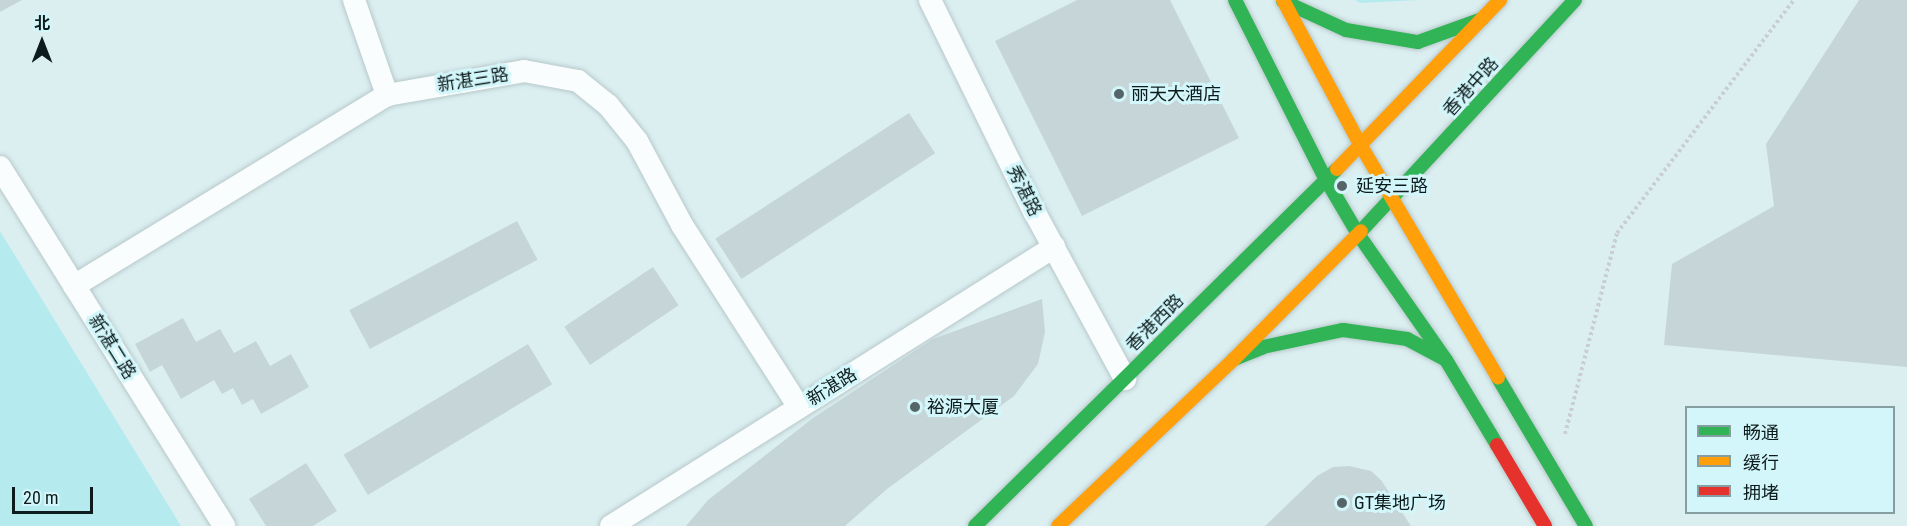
<!DOCTYPE html>
<meta charset="utf-8">
<style>
body{margin:0}
#map{position:relative;width:1907px;height:526px;overflow:hidden;background:#dbeff1;font-family:"Roboto Condensed","Noto Sans SC",sans-serif}
div>[style]{position:absolute}
[style*='--x']{left:calc(var(--x)*1px);top:calc(var(--y)*1px);width:calc(var(--w)*1px);rotate:calc(var(--a)*1deg)}
.green>*{inset:0;background:#b5eaef}
.building>*{inset:0;background:#c6d6d8;transform-origin:0 0}
.path>*{height:4px;margin-top:-2px;transform-origin:0;background:repeating-linear-gradient(90deg,#c9cfd0 0 3px,transparent 0 6px)}
.roads{filter:drop-shadow(0 0 2px #b8c8ca) drop-shadow(0 0 2px #b8c8ca)}
.street>*{height:22px;margin:-11px;padding:0 11px;transform-origin:11px;border-radius:11px;background:#fafdfd}
.fast>*{height:14px;margin:-7px;padding:0 7px;transform-origin:7px;border-radius:7px;background:#30b455}
.slow>*{height:14px;margin:-7px;padding:0 7px;transform-origin:7px;border-radius:7px;background:#ff9f0a}
.jam>*{height:14px;margin:-7px;padding:0 7px;transform-origin:7px;border-radius:7px;background:#e5322d}
.dots>*{width:16px;height:16px;translate:-50% -50%;box-sizing:border-box;border:3px solid #d2f6fa;border-radius:50%}
span{translate:-50% -50%;white-space:nowrap;text-align:center;line-height:1.15;-webkit-text-stroke:6px #d2f6fa;paint-order:stroke}
.street-label{font-size:18px;color:#0e1b1c}
.poi-label{font-size:18px;color:#0e1b1c}
.left{translate:0 -50%;text-align:left}
.legend{position:absolute;left:1685px;top:406px;width:210px;height:108px;box-sizing:border-box;background:#d2f6fa;border:2px solid #849ea1;margin:0;padding:8px 10px;list-style:none;font-size:18px;color:#0e1b1c}
.legend li{display:flex;align-items:center;gap:12px;height:30px}
.legend b{width:30px;border:2px solid #849ea1}
.north{position:absolute;left:12px;top:12px;width:60px;height:60px;-webkit-text-stroke:4px #d2f6fa;paint-order:stroke;rotate:0deg;font-size:16px;font-weight:700;line-height:24px;text-align:center;color:#0e1b1c}
.north::after{content:'';display:block;margin:auto;width:21px;height:27px;background:#0e1b1c;clip-path:polygon(50% 0,100% 100%,50% 72%,0 100%)}
.scale{position:absolute;left:12px;top:487px;width:81px;height:27px;box-sizing:border-box;border:3px solid #0e1b1c;border-top:0;padding-left:8px;font-size:18px;line-height:21px;white-space:nowrap;color:#0e1b1c;-webkit-text-stroke:4px #d2f6fa;paint-order:stroke}
</style>
<div id="map">
<div class="green">
<i style="clip-path:polygon(1355px 0,1420px 0,1360px 3px)"></i>
<i style="clip-path:polygon(0 231px,181px 526px,0 526px)"></i>
</div>
<div class="building">
<i style="clip-path:polygon(0 0,22px 0,0 12px)"></i>
<i style="clip-path:polygon(1077px 0,1170px 0,1239px 138px,1082px 216px,995px 41px)"></i>
<i style="clip-path:polygon(1859px 0,1907px 0,1907px 367px,1664px 345px,1672px 264px,1774px 206px,1766px 144px)"></i>
<i style="left:909px;top:113px;width:48px;height:231px;rotate:57deg"></i>
<i style="left:517px;top:221px;width:44px;height:190px;rotate:62deg"></i>
<i style="left:653px;top:267px;width:46px;height:107px;rotate:56deg"></i>
<i style="clip-path:polygon(1042px 299px,1045px 332px,1038px 364px,1014px 396px,887px 489px,845px 526px,686px 526px,708px 500px,813px 418px,933px 339px)"></i>
<i style="clip-path:polygon(183px 318px,196px 342px,220px 329px,234px 353px,256px 341px,270px 366px,291px 354px,309px 387px,261px 414px,253px 399px,242px 405px,233px 388px,222px 394px,214px 380px,181px 399px,162px 365px,150px 372px,135px 344px)"></i>
<i style="left:528px;top:344px;width:47px;height:215px;rotate:59deg"></i>
<i style="clip-path:polygon(306px 463px,337px 511px,313px 526px,266px 526px,249px 499px)"></i>
<i style="clip-path:polygon(1349px 466px,1371px 471px,1381px 480px,1411px 526px,1265px 526px,1317px 476px,1333px 467px)"></i>
</div>
<div class="path">
<i style="--x:1565;--y:434;--w:208;--a:-75.5"></i>
<i style="--x:1617;--y:233;--w:293;--a:-52.8"></i>
</div>
<div class="roads">
<div class="street">
<i style="--x:354;--y:0;--w:101;--a:70.8"></i>
<i style="--x:930;--y:0;--w:237;--a:63.8"></i>
<i style="--x:1035;--y:213;--w:189;--a:61.5"></i>
<i style="--x:0;--y:167;--w:423;--a:58"></i>
<i style="--x:74;--y:286;--w:367;--a:-31.4"></i>
<i style="--x:387;--y:95;--w:139;--a:-9.9"></i>
<i style="--x:524;--y:71;--w:55;--a:10.5"></i>
<i style="--x:578;--y:81;--w:38;--a:39"></i>
<i style="--x:608;--y:105;--w:46;--a:51.1"></i>
<i style="--x:637;--y:141;--w:95;--a:61.8"></i>
<i style="--x:682;--y:225;--w:216;--a:57.3"></i>
<i style="--x:611;--y:526;--w:524;--a:-32.2"></i>
</div>
<div class="fast">
<i style="--x:1235;--y:0;--w:199;--a:63.2"></i>
<i style="--x:1325;--y:178;--w:65;--a:59.5"></i>
<i style="--x:1358;--y:234;--w:154;--a:55.1"></i>
<i style="--x:1446;--y:360;--w:99;--a:59"></i>
<i style="--x:1283;--y:1;--w:69;--a:24.7"></i>
<i style="--x:1346;--y:30;--w:73;--a:9.5"></i>
<i style="--x:1418;--y:42;--w:68;--a:-19.8"></i>
<i style="--x:1361;--y:231;--w:315;--a:-47.2"></i>
<i style="--x:1234;--y:359;--w:31;--a:-22"></i>
<i style="--x:1263;--y:347;--w:82;--a:-12"></i>
<i style="--x:1343;--y:330;--w:65;--a:8"></i>
<i style="--x:1407;--y:339;--w:40;--a:28"></i>
<i style="--x:1498;--y:378;--w:172;--a:59.3"></i>
<i style="--x:975;--y:526;--w:508;--a:-44.6"></i>
</div>
<div class="slow">
<i style="--x:1283;--y:0;--w:166;--a:61.9"></i>
<i style="--x:1361;--y:146;--w:269;--a:59.4"></i>
<i style="--x:1337;--y:169;--w:235;--a:-46"></i>
<i style="--x:1058;--y:526;--w:243;--a:-43.5"></i>
<i style="--x:1234;--y:359;--w:180;--a:-45.2"></i>
</div>
<div class="jam">
<i style="--x:1497;--y:445;--w:94;--a:59.3"></i>
</div>
</div>
<div class="dots">
<i style="left:1119px;top:94px;background:#566567"></i>
<i style="left:1342px;top:186px;background:#566567"></i>
<i style="left:915px;top:407px;background:#566567"></i>
<i style="left:1342px;top:503px;background:#566567"></i>
</div>
<div class="street-label">
<span style="left:473px;top:80px;rotate:-9deg">新湛三路</span>
<span style="left:1471px;top:87px;rotate:-48deg">香港中路</span>
<span style="left:1024px;top:191px;rotate:63deg">秀湛路</span>
<span style="left:1155px;top:323px;rotate:-45deg">香港西路</span>
<span style="left:112px;top:347px;rotate:58deg">新湛二路</span>
<span style="left:832px;top:387px;rotate:-32deg">新湛路</span>
</div>
<div class="poi-label">
<span class="left" style="left:1131px;top:94px">丽天大酒店</span>
<span class="left" style="left:1356px;top:186px">延安三路</span>
<span class="left" style="left:927px;top:407px">裕源大厦</span>
<span class="left" style="left:1354px;top:503px">GT集地广场</span>
</div>
<ul class="legend">
<li><b style="height:8px;background:#30b455"></b>畅通</li>
<li><b style="height:8px;background:#ff9f0a"></b>缓行</li>
<li><b style="height:8px;background:#e5322d"></b>拥堵</li>
</ul>
<div class="north">北</div>
<div class="scale">20 m</div>
</div>
